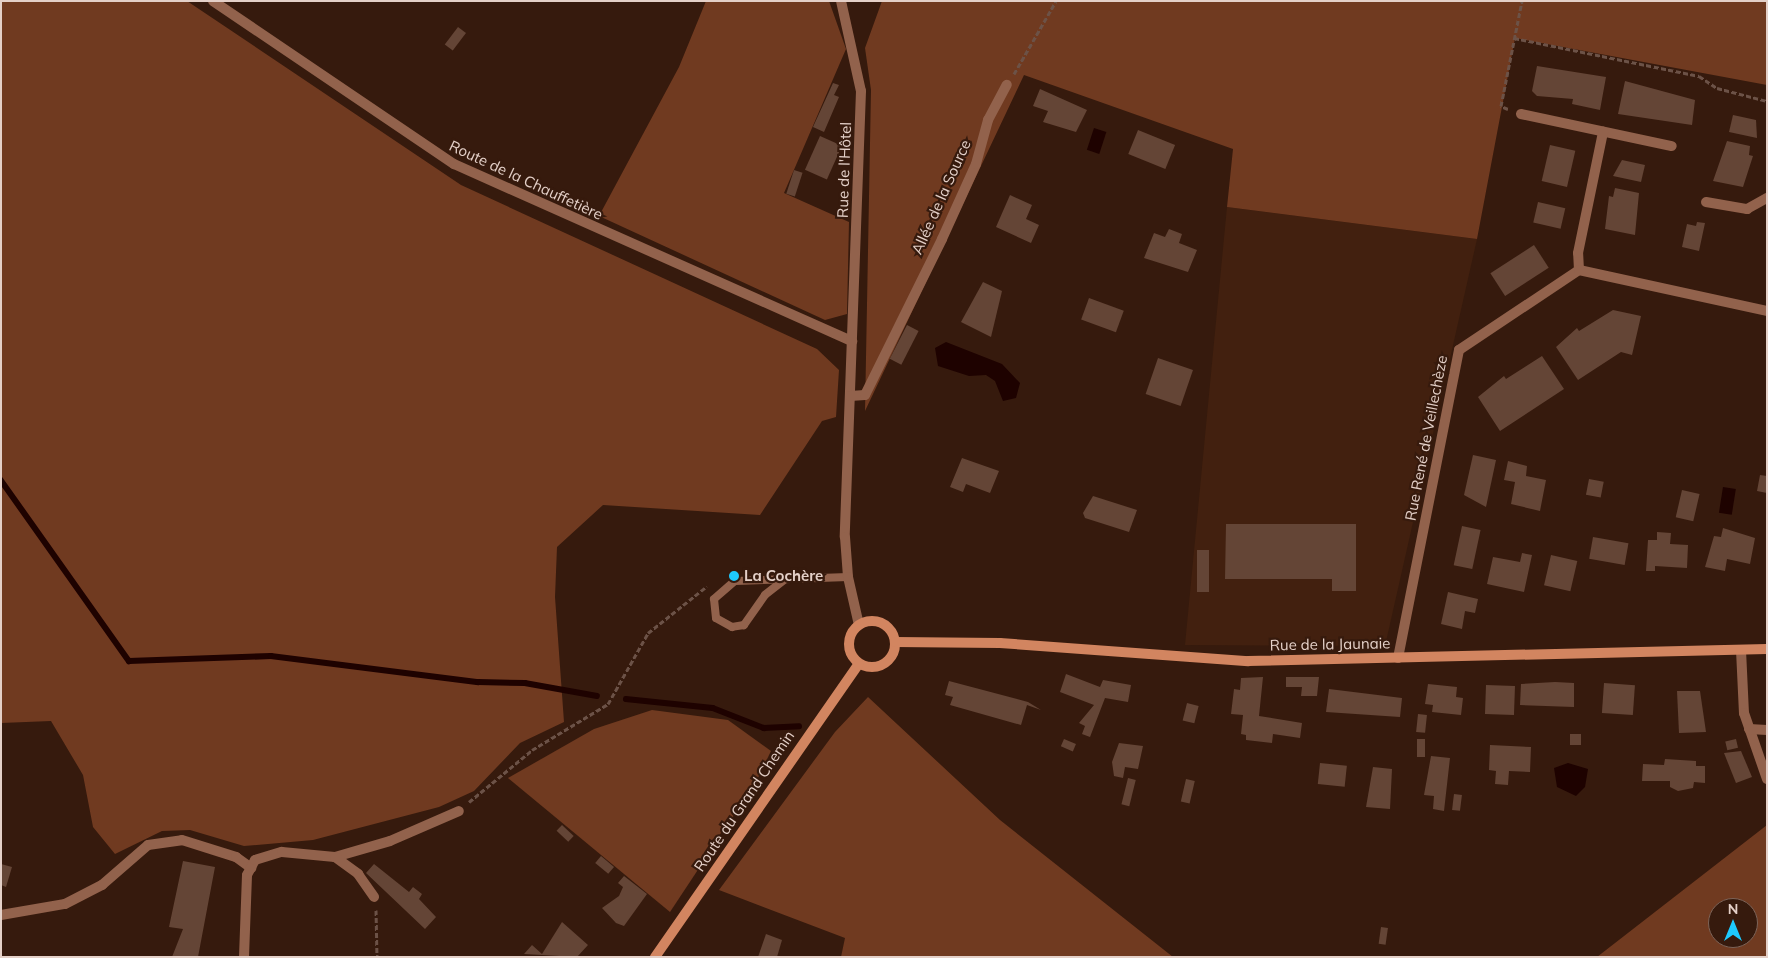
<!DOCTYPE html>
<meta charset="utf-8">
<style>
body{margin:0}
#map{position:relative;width:1768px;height:958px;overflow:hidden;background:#361a0d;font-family:Mulish,sans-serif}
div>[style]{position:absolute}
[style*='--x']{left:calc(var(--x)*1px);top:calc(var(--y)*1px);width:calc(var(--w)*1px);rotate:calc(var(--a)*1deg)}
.built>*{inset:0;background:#42200f}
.green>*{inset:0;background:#703a20}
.water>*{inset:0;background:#1e0200;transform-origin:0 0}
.stream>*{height:5.5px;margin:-2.75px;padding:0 2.75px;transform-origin:2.75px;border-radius:2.75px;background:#1e0200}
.building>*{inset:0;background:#644536;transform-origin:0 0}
.path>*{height:3px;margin-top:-1.5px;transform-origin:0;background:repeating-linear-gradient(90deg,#6c5247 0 5px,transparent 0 7.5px)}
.lane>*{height:8px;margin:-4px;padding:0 4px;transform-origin:4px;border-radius:4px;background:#92624c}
.street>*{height:10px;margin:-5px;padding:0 5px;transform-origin:5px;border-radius:5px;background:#92624c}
.secondary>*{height:10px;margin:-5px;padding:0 5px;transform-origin:5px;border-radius:5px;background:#d28560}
.secondary>.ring{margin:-5px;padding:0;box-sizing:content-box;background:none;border:10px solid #d28560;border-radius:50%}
.dots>*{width:14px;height:14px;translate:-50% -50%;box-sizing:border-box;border:2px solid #361a0d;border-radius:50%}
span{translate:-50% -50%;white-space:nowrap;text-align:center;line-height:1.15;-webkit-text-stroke:4.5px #361a0d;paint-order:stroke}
.street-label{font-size:15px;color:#e4d0c8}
.poi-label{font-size:15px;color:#e4d0c8;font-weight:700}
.left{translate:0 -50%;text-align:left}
.frame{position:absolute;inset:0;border:2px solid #e4d0c8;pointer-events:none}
.north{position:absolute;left:1708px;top:898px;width:50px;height:50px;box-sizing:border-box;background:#361a0d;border:1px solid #7c6358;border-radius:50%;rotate:0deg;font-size:14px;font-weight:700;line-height:20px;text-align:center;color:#e4d0c8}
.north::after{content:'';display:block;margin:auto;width:18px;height:22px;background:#1ec9fd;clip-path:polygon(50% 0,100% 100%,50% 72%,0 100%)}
</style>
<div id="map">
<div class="built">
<i style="clip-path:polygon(1227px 207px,1477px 239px,1385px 646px,1185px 645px)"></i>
</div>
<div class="green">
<i style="clip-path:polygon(1px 1px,187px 1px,461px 185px,817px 349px,839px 370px,836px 417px,822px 421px,760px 515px,603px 505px,557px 547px,555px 597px,564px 722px,520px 743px,474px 791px,439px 807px,313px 840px,244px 846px,190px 830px,162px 831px,115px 854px,93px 827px,83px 775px,51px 721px,1px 723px)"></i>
<i style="clip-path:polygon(706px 1px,829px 1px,846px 49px,784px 193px,849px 222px,847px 314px,825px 320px,599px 216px,679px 67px)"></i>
<i style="clip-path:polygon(882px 1px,1767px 1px,1767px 85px,1515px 38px,1477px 239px,1227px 207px,1233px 149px,1024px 75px,865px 411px,871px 90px,865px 48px)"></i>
<i style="clip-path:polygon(868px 697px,1000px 820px,1173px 957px,841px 957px,845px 938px,719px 890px,835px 732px)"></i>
<i style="clip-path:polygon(652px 710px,728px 720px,771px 751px,756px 782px,670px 912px,508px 778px,594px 729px)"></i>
<i style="clip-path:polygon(evenodd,1767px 825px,1767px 957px,1597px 957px,1767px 825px,1718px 908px,1748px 908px,1748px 938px,1718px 938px,1718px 908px)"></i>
</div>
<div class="water">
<i style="left:1094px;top:128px;width:13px;height:23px;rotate:18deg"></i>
<i style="clip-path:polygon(946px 342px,1002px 364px,1020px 383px,1016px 398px,1003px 401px,995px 381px,986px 375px,969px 376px,938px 366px,935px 348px)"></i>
<i style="left:1723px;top:487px;width:13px;height:26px;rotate:9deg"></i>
<i style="clip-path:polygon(1568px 763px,1588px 769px,1585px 787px,1576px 796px,1557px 787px,1554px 768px)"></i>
</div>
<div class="stream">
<i style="--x:1;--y:480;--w:222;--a:54.7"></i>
<i style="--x:129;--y:661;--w:142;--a:-2"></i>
<i style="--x:271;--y:656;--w:209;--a:7.2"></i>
<i style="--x:478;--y:682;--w:47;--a:1.2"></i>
<i style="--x:525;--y:683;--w:73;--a:10.2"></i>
<i style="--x:626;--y:699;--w:87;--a:5.9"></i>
<i style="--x:713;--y:708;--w:55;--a:21.4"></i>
<i style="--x:764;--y:728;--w:35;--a:-3"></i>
</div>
<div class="building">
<i style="left:458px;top:27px;width:10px;height:22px;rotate:37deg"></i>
<i style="clip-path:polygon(1537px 66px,1606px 77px,1600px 110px,1572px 104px,1573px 99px,1537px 96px,1532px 91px)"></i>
<i style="clip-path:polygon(1625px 81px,1695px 100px,1692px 125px,1618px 114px)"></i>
<i style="clip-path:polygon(833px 83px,839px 85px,834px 95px,839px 97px,824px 132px,813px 127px)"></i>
<i style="clip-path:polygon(1040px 89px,1087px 110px,1076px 132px,1043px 122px,1048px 111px,1033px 106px)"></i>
<i style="clip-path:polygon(1733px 115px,1756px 120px,1757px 138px,1729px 132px)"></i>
<i style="left:1138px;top:130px;width:40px;height:26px;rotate:22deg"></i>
<i style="left:820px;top:136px;width:24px;height:37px;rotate:24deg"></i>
<i style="clip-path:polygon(1727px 141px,1750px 146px,1749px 155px,1753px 156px,1743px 187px,1713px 181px)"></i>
<i style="left:1550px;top:145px;width:26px;height:37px;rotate:13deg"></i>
<i style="clip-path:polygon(1622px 160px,1645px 165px,1641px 182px,1613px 176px)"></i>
<i style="left:794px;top:170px;width:9px;height:25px;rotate:18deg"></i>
<i style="clip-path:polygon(1615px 188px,1639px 193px,1635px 235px,1605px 229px,1609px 196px,1613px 197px)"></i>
<i style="clip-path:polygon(1010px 195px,1032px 205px,1026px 219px,1039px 225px,1031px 243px,996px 227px)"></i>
<i style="left:1538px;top:202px;width:28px;height:21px;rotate:13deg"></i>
<i style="clip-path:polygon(1697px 222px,1705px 223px,1699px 251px,1682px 247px,1687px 224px,1696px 226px)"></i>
<i style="clip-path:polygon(1169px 229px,1182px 234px,1179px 243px,1197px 250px,1188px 272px,1144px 258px,1154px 233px,1165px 237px)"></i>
<i style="left:1534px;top:245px;width:27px;height:52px;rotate:57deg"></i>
<i style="clip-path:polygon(983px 282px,1002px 291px,991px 337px,961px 322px)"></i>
<i style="left:1089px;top:298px;width:37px;height:23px;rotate:20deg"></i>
<i style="clip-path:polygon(1613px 310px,1641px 316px,1632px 355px,1621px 352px,1578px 380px,1556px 347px,1577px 328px,1579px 331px)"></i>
<i style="left:907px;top:325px;width:13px;height:38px;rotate:27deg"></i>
<i style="clip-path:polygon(1542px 356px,1564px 389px,1500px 431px,1478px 397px,1504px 376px,1506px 379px)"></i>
<i style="left:1158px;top:358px;width:37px;height:38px;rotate:19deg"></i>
<i style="clip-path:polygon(1473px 455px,1496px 460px,1486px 507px,1464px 495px)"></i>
<i style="clip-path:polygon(962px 458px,999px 471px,990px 493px,966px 484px,963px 492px,950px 487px)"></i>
<i style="clip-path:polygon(1508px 461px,1527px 466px,1526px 476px,1546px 480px,1540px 511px,1511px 504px,1515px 482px,1504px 480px)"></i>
<i style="clip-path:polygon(1760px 475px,1767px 476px,1767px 493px,1757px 491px)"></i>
<i style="left:1589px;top:479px;width:15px;height:16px;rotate:11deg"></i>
<i style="left:1682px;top:490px;width:18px;height:28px;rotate:13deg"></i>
<i style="clip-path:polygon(1093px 496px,1137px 510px,1129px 532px,1085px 518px,1083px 513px)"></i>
<i style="clip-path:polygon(1226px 524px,1356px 524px,1356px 591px,1332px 591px,1332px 579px,1225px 579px)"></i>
<i style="left:1462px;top:526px;width:19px;height:40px;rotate:12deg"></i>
<i style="clip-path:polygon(1723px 528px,1755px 538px,1750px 564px,1727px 559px,1725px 571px,1705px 567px,1714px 536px,1721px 537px)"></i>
<i style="clip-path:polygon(1657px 532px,1671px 533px,1670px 544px,1688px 545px,1687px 568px,1655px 566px,1655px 571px,1646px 571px,1648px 540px,1657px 540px)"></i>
<i style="left:1593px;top:537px;width:36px;height:22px;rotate:10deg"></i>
<i style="left:1197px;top:550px;width:12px;height:42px"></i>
<i style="clip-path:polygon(1522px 553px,1532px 555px,1524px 592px,1487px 584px,1493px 557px,1520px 562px)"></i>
<i style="left:1551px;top:555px;width:27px;height:31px;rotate:13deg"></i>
<i style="clip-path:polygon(1448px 592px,1478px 599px,1475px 613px,1465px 611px,1462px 629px,1441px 624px)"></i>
<i style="clip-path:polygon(1066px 674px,1100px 687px,1103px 680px,1131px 685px,1128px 702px,1105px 698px,1090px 737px,1082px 734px,1085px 726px,1079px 723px,1094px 705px,1060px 692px)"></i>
<i style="clip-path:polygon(1263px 677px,1259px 716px,1302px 723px,1300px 738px,1273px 734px,1272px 743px,1246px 740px,1246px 735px,1241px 734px,1243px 715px,1231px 714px,1234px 689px,1240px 690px,1241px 678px)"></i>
<i style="clip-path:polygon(1286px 677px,1319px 677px,1317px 696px,1301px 696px,1302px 687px,1286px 687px)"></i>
<i style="clip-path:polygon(949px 681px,1028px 702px,1041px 710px,1027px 705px,1021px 725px,950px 705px,953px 697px,945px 695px)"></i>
<i style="clip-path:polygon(1555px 682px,1574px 683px,1574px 707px,1520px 705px,1521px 684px)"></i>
<i style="left:1604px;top:683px;width:31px;height:30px;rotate:4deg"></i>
<i style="clip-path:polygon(1428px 684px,1457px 687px,1456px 697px,1463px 698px,1461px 715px,1432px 712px,1433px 705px,1425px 704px)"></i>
<i style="left:1486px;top:685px;width:29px;height:29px;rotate:2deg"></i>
<i style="clip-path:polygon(1329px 689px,1402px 698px,1400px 717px,1326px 712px)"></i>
<i style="clip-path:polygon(1677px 691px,1700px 691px,1706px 732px,1679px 733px)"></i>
<i style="left:1187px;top:703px;width:12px;height:18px;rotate:14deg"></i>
<i style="left:1418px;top:714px;width:9px;height:18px;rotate:6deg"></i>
<i style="left:1570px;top:734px;width:11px;height:11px"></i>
<i style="left:1064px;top:739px;width:13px;height:8px;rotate:23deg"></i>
<i style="left:1417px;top:739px;width:8px;height:18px"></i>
<i style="left:1736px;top:739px;width:9px;height:11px;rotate:77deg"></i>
<i style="clip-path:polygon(1119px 743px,1143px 746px,1138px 769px,1125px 767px,1123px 778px,1114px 776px,1112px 762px)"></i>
<i style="clip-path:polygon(1490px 745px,1531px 747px,1530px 772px,1509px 771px,1508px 785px,1495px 784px,1496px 771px,1489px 770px)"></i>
<i style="clip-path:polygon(1741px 751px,1752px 777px,1736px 783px,1724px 753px)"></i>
<i style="clip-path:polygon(1431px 756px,1450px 758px,1444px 811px,1433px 809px,1434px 796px,1424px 795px)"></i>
<i style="clip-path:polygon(1665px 759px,1696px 761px,1696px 766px,1705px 766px,1705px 783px,1694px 782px,1693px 788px,1678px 791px,1670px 787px,1670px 781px,1642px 781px,1643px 764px,1664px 765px)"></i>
<i style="left:1320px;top:763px;width:27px;height:21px;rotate:6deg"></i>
<i style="clip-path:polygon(1373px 767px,1392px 769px,1390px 809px,1366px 807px)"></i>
<i style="left:1128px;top:778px;width:8px;height:27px;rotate:14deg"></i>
<i style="left:1186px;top:779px;width:9px;height:23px;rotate:13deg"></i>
<i style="left:1454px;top:794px;width:8px;height:16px;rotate:7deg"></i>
<i style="left:562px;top:825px;width:16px;height:8px;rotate:43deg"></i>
<i style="left:601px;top:856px;width:17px;height:9px;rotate:40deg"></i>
<i style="clip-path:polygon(183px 861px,215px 867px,198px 957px,172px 957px,183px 929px,169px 927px)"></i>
<i style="clip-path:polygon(1px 864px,12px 867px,6px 887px,1px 885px)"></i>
<i style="clip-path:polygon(374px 864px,409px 892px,413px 887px,422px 894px,419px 899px,436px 917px,425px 929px,366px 873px)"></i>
<i style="clip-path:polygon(624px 876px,647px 894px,624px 926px,616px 923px,602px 908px,619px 896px,623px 887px,618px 883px)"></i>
<i style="clip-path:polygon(562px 922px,588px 945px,577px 957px,524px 954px,532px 945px,542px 954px)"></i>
<i style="left:1381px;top:927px;width:7px;height:17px;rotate:8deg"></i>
<i style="clip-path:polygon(766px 934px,782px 940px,777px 957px,758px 957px)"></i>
</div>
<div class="path">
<i style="--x:1514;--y:38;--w:189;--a:11.6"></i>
<i style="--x:1699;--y:76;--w:22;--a:34"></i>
<i style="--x:1717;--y:88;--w:52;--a:14.6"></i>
<i style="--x:1014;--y:74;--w:84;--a:-60.1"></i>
<i style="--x:1508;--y:109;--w:8;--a:-157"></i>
<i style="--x:1501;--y:106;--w:107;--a:-78.7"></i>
<i style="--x:469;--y:802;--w:82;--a:-39.5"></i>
<i style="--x:532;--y:750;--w:89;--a:-31.2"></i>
<i style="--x:608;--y:704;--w:81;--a:-60.6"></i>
<i style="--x:648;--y:633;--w:75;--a:-38.5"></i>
<i style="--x:376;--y:910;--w:47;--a:88.8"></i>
</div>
<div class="lane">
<i style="--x:784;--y:580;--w:24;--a:142"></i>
<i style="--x:765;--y:595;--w:37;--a:125"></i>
<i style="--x:744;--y:625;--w:12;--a:171"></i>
<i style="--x:732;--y:627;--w:18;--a:-151"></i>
<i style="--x:716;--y:618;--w:19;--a:-96"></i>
<i style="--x:714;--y:599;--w:28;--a:-41"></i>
<i style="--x:735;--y:581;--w:113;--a:-2"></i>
</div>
<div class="street">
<i style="--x:213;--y:1;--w:291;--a:34.1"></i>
<i style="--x:454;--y:164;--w:436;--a:24"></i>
<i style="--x:841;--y:1;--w:92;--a:77.5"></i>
<i style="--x:861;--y:91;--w:446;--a:92.1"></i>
<i style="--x:845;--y:537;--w:40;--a:85.7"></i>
<i style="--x:848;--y:577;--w:49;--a:77.1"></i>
<i style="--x:1521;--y:114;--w:154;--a:12"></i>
<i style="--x:1706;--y:202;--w:42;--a:9.7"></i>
<i style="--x:1747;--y:209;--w:23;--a:-29"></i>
<i style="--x:1579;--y:270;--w:17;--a:-93"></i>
<i style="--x:1578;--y:253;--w:124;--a:-78.3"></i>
<i style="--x:850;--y:396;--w:15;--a:-4"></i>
<i style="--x:865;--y:395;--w:174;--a:-63.7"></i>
<i style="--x:942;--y:239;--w:82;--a:-65.6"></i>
<i style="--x:976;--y:164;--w:46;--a:-74.7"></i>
<i style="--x:988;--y:120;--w:40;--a:-62"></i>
<i style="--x:1741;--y:650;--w:63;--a:87.3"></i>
<i style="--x:1744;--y:713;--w:70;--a:70.8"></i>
<i style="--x:1398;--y:658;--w:314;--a:-78.8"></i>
<i style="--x:1459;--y:350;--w:144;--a:-33.7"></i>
<i style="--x:1579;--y:270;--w:192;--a:12.3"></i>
<i style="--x:1749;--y:729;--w:18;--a:3"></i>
<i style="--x:335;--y:857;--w:57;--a:-16.2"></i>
<i style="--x:390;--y:841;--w:75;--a:-23.5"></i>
<i style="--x:1;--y:915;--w:65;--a:-9.8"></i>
<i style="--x:65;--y:904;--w:42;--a:-27.2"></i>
<i style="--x:102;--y:885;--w:61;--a:-41"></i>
<i style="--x:148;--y:845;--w:34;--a:-8"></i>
<i style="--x:182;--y:840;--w:57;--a:17.5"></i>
<i style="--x:236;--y:857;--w:19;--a:36"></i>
<i style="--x:244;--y:957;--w:82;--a:-87.9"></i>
<i style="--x:247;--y:875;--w:17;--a:-62"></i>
<i style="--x:255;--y:860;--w:28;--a:-17"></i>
<i style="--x:282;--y:852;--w:53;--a:5.4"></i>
<i style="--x:335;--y:857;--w:29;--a:36"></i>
<i style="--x:358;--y:874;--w:28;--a:55"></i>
</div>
<div class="secondary">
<i class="ring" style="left:849px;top:621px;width:36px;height:36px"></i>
<i style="--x:895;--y:642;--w:105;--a:0.5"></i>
<i style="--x:1000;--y:643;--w:249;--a:4.2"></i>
<i style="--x:1248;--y:661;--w:519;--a:-1.32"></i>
<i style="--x:655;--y:957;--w:357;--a:-55.2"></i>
</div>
<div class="dots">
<i style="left:734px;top:576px;background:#1ec9fd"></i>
</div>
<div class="street-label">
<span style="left:844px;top:170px;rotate:-88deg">Rue de l'Hôtel</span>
<span style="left:526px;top:180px;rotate:25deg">Route de la Chauffetière</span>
<span style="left:941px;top:197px;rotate:-66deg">Allée de la Source</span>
<span style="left:1426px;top:438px;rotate:-79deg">Rue René de Veillechèze</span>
<span style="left:1330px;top:644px;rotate:-1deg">Rue de la Jaunaie</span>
<span style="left:744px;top:801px;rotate:-56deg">Route du Grand Chemin</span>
</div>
<div class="poi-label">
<span class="left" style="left:744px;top:576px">La Cochère</span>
</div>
<div class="frame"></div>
<div class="north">N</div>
</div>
